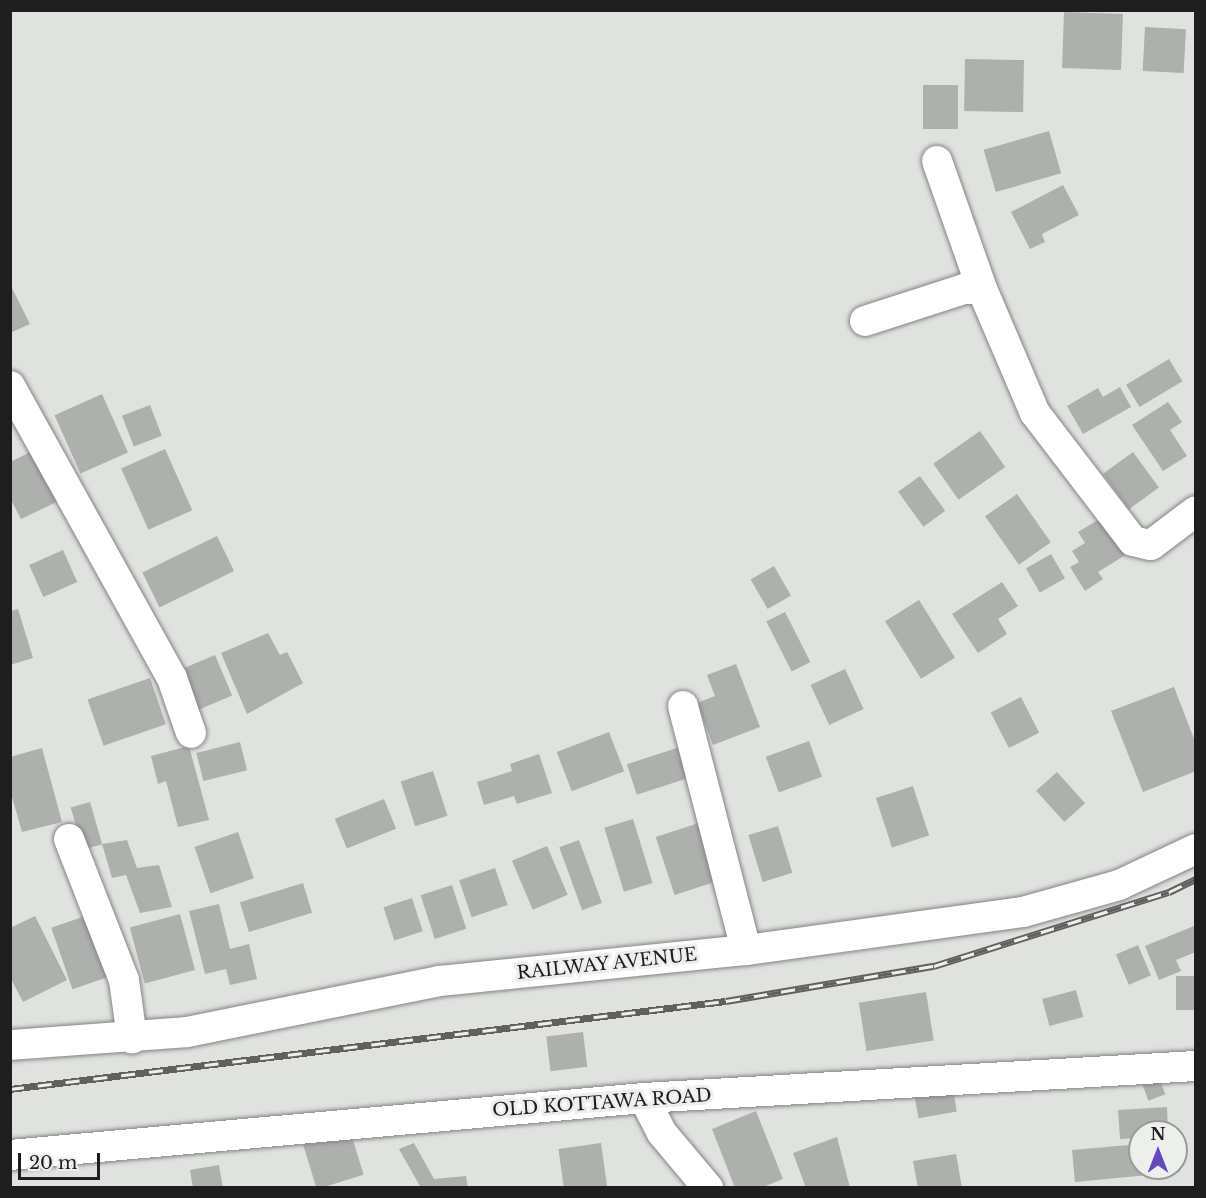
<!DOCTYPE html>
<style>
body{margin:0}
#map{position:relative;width:1206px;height:1198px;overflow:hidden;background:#dfe2de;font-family:"Libre Baskerville",serif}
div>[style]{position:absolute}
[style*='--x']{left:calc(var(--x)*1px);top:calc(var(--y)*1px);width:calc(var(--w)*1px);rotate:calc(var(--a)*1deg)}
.building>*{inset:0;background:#adb0ac;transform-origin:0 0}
.roads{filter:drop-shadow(0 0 2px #828581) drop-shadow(0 0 2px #828581)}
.minor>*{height:30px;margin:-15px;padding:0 15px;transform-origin:15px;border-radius:15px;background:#fff}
.rail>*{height:7px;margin-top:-3.5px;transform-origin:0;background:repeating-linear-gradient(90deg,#ecefeb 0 14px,#60615f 0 28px);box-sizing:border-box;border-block:2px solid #60615f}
span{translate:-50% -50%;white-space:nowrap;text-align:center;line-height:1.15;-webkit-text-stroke:6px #ecefeb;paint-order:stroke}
.street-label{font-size:18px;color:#1d1e1d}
.frame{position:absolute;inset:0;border:12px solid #1d1e1d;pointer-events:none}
.north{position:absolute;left:1128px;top:1120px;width:60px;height:60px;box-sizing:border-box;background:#ecefeb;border:2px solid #999b99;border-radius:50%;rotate:0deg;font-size:16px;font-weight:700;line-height:24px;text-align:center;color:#1d1e1d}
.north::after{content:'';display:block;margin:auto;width:21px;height:27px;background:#6348c1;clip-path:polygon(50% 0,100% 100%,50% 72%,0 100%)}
.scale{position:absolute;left:18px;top:1153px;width:82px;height:27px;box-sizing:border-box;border:3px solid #1d1e1d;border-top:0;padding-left:8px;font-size:18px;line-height:21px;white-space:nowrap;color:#1d1e1d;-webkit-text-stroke:4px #ecefeb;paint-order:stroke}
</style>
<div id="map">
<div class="building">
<i style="left:1064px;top:12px;width:59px;height:56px;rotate:2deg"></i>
<i style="left:1145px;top:27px;width:41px;height:44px;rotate:3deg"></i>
<i style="left:965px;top:59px;width:59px;height:52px;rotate:1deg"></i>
<i style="left:923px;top:85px;width:35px;height:44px"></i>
<i style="left:1049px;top:131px;width:44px;height:68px;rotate:74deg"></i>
<i style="clip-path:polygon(1063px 185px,1079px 215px,1042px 234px,1045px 242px,1030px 249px,1011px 212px)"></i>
<i style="clip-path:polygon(10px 284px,30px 324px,10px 333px)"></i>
<i style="left:1169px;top:359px;width:26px;height:50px;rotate:59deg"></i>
<i style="clip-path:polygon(1120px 387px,1131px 407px,1083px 434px,1067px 406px,1098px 388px,1103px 397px)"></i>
<i style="left:102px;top:394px;width:64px;height:52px;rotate:66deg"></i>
<i style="clip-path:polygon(1168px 402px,1182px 422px,1170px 430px,1187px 456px,1163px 471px,1132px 425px)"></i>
<i style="left:150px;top:405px;width:33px;height:30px;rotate:69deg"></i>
<i style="left:980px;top:431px;width:44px;height:57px;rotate:55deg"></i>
<i style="clip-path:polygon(37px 449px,63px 499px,21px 519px,10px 498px,10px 462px)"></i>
<i style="left:165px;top:449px;width:67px;height:48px;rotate:66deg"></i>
<i style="left:1133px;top:452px;width:44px;height:37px;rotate:54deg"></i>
<i style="left:920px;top:476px;width:43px;height:27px;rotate:54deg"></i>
<i style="left:1017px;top:494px;width:59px;height:39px;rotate:55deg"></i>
<i style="clip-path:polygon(1108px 514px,1132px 551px,1098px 572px,1103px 579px,1085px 591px,1070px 567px,1079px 562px,1072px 551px,1085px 543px,1078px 532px)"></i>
<i style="left:217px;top:536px;width:39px;height:83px;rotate:64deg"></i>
<i style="left:63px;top:550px;width:35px;height:37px;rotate:66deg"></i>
<i style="left:1051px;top:554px;width:28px;height:29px;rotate:60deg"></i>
<i style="left:774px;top:566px;width:34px;height:27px;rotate:60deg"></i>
<i style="clip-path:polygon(1002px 582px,1018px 606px,998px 619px,1007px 634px,978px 653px,952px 614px)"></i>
<i style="left:919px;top:600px;width:68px;height:40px;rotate:58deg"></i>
<i style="clip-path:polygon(18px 609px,33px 658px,10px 665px,10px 611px)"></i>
<i style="left:785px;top:612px;width:56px;height:21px;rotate:63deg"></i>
<i style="clip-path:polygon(268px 633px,280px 655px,287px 652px,303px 683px,247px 714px,221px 653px)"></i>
<i style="left:215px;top:655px;width:44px;height:38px;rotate:67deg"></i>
<i style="clip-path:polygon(736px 664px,760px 727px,713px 745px,697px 703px,715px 696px,707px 675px)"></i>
<i style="left:845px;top:669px;width:44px;height:38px;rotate:65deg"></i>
<i style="left:150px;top:678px;width:49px;height:66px;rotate:71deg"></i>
<i style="clip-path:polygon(1174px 687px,1196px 744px,1196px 771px,1143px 792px,1111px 711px)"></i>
<i style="left:1021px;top:697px;width:40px;height:34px;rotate:63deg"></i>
<i style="left:609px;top:732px;width:42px;height:56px;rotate:69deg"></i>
<i style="left:809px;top:741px;width:38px;height:46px;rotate:70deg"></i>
<i style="left:240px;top:742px;width:29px;height:45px;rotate:76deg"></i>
<i style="clip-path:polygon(189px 746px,209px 820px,178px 827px,166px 781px,158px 784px,151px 756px)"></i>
<i style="left:683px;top:746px;width:32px;height:59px;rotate:72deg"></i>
<i style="clip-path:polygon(42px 748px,62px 822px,22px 832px,10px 790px,10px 757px)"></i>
<i style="clip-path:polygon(539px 754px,552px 793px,517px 804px,514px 796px,484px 805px,477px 782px,512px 771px,510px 764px)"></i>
<i style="left:433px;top:771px;width:47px;height:34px;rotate:72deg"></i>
<i style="left:1057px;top:772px;width:42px;height:28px;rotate:48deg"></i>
<i style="left:913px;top:786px;width:52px;height:39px;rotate:72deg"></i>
<i style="left:384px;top:799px;width:32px;height:53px;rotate:68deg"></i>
<i style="left:90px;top:802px;width:44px;height:20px;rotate:74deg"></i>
<i style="left:633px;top:819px;width:67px;height:30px;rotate:73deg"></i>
<i style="left:708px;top:820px;width:61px;height:55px;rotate:72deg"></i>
<i style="left:778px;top:826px;width:49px;height:31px;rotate:73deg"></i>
<i style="left:238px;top:832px;width:49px;height:46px;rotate:71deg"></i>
<i style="clip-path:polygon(127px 840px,137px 868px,159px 865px,172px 907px,140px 913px,126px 875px,112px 878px,102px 844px)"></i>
<i style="left:579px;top:840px;width:67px;height:21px;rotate:70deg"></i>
<i style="left:547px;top:846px;width:53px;height:38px;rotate:67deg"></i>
<i style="left:495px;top:868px;width:39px;height:38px;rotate:71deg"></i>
<i style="left:303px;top:883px;width:31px;height:66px;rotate:73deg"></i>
<i style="left:452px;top:885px;width:46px;height:33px;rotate:72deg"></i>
<i style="left:412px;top:898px;width:35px;height:30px;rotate:72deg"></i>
<i style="clip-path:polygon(219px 904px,230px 949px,249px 944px,257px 979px,230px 985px,226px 969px,205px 974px,189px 911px)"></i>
<i style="left:91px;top:914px;width:65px;height:42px;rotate:71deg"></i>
<i style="left:180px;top:914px;width:58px;height:52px;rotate:75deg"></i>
<i style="clip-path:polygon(35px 916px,67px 980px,23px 1002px,10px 977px,10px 928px)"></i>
<i style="clip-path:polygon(1194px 926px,1196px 952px,1176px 960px,1181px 971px,1159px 980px,1145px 946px)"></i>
<i style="left:1138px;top:945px;width:33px;height:24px;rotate:67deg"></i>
<i style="left:1196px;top:976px;width:34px;height:20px;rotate:90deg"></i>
<i style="left:1076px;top:990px;width:28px;height:35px;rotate:75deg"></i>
<i style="left:926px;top:992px;width:49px;height:68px;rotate:81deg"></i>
<i style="left:583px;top:1032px;width:35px;height:37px;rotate:83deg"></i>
<i style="left:1156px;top:1070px;width:26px;height:18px;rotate:69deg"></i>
<i style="left:952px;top:1084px;width:28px;height:39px;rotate:80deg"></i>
<i style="clip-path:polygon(1167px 1107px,1168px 1132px,1140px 1132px,1140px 1138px,1120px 1139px,1118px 1110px)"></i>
<i style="clip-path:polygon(756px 1111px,783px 1179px,761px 1188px,735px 1188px,712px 1129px)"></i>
<i style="left:349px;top:1127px;width:50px;height:49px;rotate:73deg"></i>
<i style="clip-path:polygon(837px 1137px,850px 1188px,806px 1188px,793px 1153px)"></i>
<i style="clip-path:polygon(414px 1143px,434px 1179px,466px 1176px,468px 1188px,421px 1188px,399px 1149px)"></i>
<i style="left:601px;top:1143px;width:45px;height:43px;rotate:82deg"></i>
<i style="clip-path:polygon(1140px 1144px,1140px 1168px,1176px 1168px,1178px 1152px,1180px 1172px,1075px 1182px,1072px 1150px)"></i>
<i style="clip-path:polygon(956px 1154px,962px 1188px,918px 1188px,913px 1161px)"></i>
<i style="clip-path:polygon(219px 1165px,223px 1188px,193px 1188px,190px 1170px)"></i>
</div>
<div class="roads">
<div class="minor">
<i style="--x:937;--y:161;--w:136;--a:70.6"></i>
<i style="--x:982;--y:289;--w:135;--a:66.9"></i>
<i style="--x:1035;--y:413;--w:161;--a:52.6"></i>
<i style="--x:1133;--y:541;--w:18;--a:13"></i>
<i style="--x:1151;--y:545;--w:56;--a:-37.1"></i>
<i style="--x:865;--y:321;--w:104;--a:-17.9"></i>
<i style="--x:964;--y:289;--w:18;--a:0"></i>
<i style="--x:10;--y:386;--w:334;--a:61"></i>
<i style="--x:172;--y:678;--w:58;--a:70.9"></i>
<i style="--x:683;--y:706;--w:252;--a:75.5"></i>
<i style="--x:69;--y:839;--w:151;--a:68.7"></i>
<i style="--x:124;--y:980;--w:59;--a:82.1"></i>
<i style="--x:10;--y:1045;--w:177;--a:-4.2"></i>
<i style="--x:187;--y:1032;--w:258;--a:-11.4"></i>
<i style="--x:440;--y:981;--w:308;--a:-5.8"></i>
<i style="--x:746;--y:950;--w:280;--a:-7.8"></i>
<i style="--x:1023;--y:912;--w:100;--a:-15.7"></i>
<i style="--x:1119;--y:885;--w:85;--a:-25.1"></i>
<i style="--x:644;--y:1098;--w:39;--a:63"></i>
<i style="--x:662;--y:1133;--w:72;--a:50.1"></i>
<i style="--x:10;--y:1155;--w:637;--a:-5.14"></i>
<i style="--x:644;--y:1098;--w:553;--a:-3.32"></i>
</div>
</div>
<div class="rail">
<i style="--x:10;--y:1089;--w:721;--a:-7.01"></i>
<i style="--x:726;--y:1001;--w:211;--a:-9.6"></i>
<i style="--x:934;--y:966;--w:246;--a:-17.5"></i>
<i style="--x:1169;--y:892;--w:30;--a:-26"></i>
</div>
<div class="street-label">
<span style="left:607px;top:964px;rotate:-6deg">RAILWAY AVENUE</span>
<span style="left:602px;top:1103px;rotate:-4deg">OLD KOTTAWA ROAD</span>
</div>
<div class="frame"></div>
<div class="north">N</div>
<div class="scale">20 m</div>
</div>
